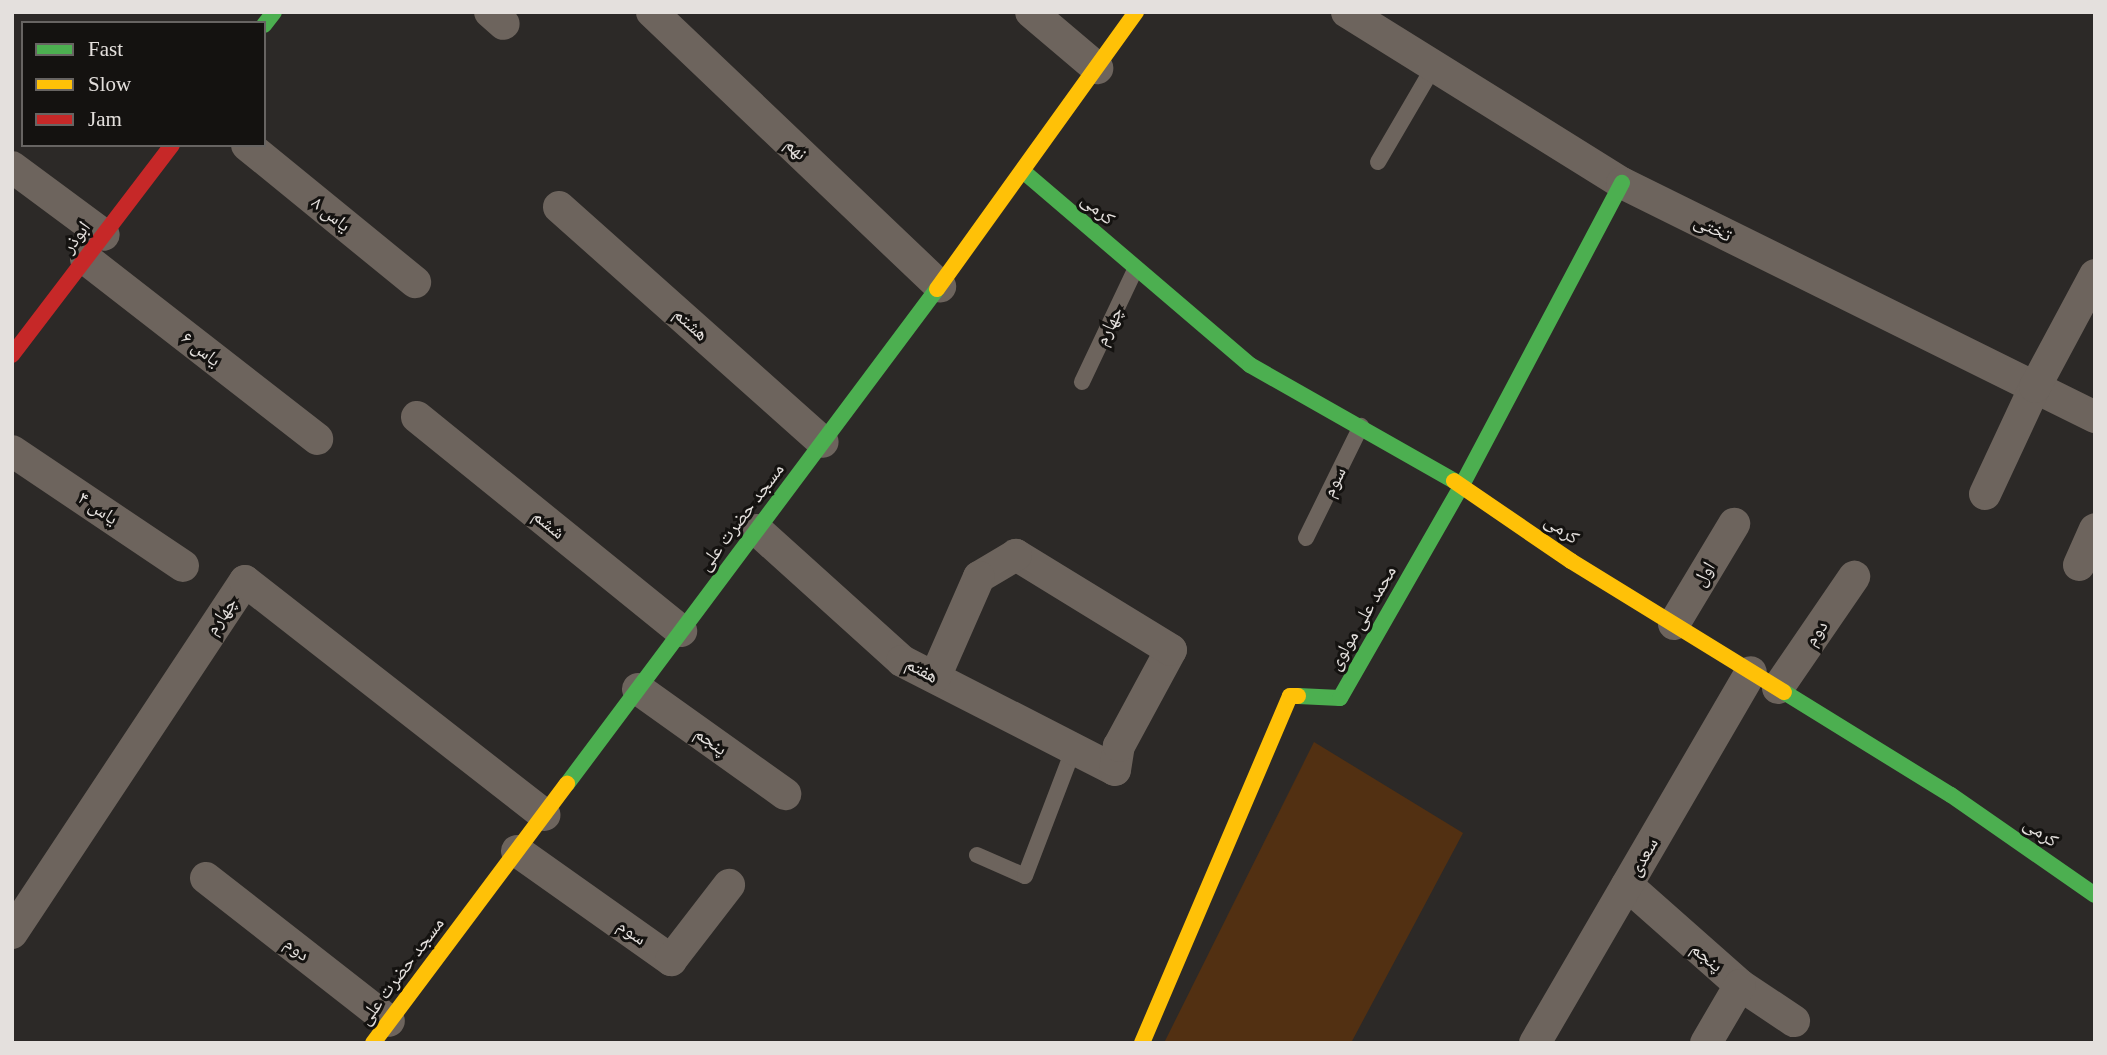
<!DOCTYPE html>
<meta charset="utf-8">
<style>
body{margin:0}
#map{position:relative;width:2107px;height:1055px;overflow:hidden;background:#2c2927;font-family:"Times New Roman","Noto Naskh Arabic",serif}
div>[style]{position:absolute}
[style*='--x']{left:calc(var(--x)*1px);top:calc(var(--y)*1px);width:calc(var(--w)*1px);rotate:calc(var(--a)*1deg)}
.green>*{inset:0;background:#523012}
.lane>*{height:16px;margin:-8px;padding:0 8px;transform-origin:8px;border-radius:8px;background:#6d645d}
.street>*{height:32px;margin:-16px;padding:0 16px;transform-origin:16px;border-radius:16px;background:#6d645d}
.fast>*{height:16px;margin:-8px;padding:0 8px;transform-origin:8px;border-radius:8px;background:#4caf50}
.slow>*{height:16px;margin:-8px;padding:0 8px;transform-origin:8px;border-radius:8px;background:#ffc107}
.jam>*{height:16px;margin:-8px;padding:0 8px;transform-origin:8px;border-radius:8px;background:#c62828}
span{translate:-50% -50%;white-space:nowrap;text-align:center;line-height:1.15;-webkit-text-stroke:6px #141210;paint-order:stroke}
.street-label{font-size:19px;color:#e4e0dd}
.frame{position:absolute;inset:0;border:14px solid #e4e0dd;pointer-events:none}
.legend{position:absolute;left:21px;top:21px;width:245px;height:126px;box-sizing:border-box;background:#141210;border:2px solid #676462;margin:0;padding:9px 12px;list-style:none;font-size:21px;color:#e4e0dd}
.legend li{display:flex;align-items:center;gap:14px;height:35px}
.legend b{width:35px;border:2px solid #676462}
</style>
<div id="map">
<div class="green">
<i style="clip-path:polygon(1314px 742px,1463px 833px,1351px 1043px,1164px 1043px)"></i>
</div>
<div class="lane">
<i style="--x:1378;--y:162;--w:109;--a:-59.7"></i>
<i style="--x:1082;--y:382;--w:124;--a:-64.7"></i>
<i style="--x:1306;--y:538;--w:125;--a:-63.8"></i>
<i style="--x:977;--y:855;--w:52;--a:23.6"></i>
<i style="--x:1025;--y:876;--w:137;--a:-69.1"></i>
</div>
<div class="street">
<i style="--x:490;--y:12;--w:18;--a:41"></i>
<i style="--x:652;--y:12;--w:398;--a:43.6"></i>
<i style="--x:1031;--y:12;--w:87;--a:40.3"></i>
<i style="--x:1347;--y:12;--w:324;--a:31.9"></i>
<i style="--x:1622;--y:183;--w:528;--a:26.32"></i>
<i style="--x:247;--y:145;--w:217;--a:39.2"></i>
<i style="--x:12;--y:167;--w:114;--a:36.5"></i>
<i style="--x:559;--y:207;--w:353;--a:41.7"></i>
<i style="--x:86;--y:259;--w:293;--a:37.9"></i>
<i style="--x:417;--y:417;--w:340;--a:39"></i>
<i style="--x:12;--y:451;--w:206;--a:33.9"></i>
<i style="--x:1985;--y:494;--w:118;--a:-65"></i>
<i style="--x:2035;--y:387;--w:127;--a:-61.8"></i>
<i style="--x:757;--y:530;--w:195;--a:42.1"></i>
<i style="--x:902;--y:661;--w:239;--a:27.1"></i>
<i style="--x:1115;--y:770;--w:24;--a:-81"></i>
<i style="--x:1119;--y:746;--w:109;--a:-61.6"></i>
<i style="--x:1171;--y:650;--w:182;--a:-148.5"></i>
<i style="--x:1016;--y:555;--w:43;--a:149.3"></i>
<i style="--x:979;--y:577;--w:109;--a:113.7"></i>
<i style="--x:2079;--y:565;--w:39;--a:-66"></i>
<i style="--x:1674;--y:624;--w:117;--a:-59"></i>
<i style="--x:1778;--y:688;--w:135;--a:-55.6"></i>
<i style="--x:638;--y:689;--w:181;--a:35.5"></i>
<i style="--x:517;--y:851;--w:189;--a:35.3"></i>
<i style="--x:671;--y:960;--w:95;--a:-52.3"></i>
<i style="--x:206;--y:878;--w:232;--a:38"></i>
<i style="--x:1627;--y:885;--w:151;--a:41.5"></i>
<i style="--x:1740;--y:985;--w:65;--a:33.7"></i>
<i style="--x:12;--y:933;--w:422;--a:-56.5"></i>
<i style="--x:245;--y:581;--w:380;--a:38"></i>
<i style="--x:1535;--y:1043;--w:429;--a:-59.8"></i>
<i style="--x:1706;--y:1043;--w:67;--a:-59.6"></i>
</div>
<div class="fast">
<i style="--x:264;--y:25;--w:16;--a:-52"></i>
<i style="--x:1024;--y:172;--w:297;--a:40.5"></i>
<i style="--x:1250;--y:365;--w:235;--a:29.6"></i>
<i style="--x:1784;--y:692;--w:196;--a:31.7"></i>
<i style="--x:1951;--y:795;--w:175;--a:34.8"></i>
<i style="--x:1298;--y:696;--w:42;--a:2.7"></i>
<i style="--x:1340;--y:698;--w:245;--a:-60.2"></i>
<i style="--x:1462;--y:485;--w:342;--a:-62.1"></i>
<i style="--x:567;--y:784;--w:618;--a:-53.22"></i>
</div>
<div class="slow">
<i style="--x:937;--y:289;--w:341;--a:-54.3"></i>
<i style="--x:1454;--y:481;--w:142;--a:34.4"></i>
<i style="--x:1571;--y:561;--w:250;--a:31.6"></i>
<i style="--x:373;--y:1043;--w:324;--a:-53.2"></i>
<i style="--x:1142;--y:1043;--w:377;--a:-66.9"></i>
<i style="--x:1290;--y:696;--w:8;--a:0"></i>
</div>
<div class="jam">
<i style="--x:12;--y:355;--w:264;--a:-52.7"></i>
</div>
<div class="street-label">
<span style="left:796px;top:149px;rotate:44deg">نهم</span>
<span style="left:1098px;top:209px;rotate:41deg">کرمی</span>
<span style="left:331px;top:214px;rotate:39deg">یاس ۸</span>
<span style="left:1713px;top:228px;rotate:26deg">تختی</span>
<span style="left:76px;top:237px;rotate:-53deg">ابوذر</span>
<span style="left:691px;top:324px;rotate:42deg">هشتم</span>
<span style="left:1109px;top:326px;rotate:-64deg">چهارم</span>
<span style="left:201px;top:349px;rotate:38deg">یاس ۶</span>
<span style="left:1334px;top:482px;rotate:-64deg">سوم</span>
<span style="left:98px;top:508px;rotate:34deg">یاس ۴</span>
<span style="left:741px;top:517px;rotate:-53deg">مسجد حضرت علی</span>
<span style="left:549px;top:524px;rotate:39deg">ششم</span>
<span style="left:1562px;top:529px;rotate:35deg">کرمی</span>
<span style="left:1704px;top:574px;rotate:-59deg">اول</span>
<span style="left:221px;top:616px;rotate:-56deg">چهارم</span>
<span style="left:1362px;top:618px;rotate:-60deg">محمد علی مولوی</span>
<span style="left:1816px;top:633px;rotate:-56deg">دوم</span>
<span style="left:922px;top:670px;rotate:28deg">هفتم</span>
<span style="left:711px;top:741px;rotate:36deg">پنجم</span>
<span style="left:2041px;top:832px;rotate:35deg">کرمی</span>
<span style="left:1643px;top:857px;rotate:-60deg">سعدی</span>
<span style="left:632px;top:932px;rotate:35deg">سوم</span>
<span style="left:297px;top:949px;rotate:38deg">دوم</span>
<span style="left:1707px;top:957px;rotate:40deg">پنجم</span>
<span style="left:401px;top:971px;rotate:-53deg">مسجد حضرت علی</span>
</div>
<div class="frame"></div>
<ul class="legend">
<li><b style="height:9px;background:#4caf50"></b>Fast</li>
<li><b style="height:9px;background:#ffc107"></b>Slow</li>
<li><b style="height:9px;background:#c62828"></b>Jam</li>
</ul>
</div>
